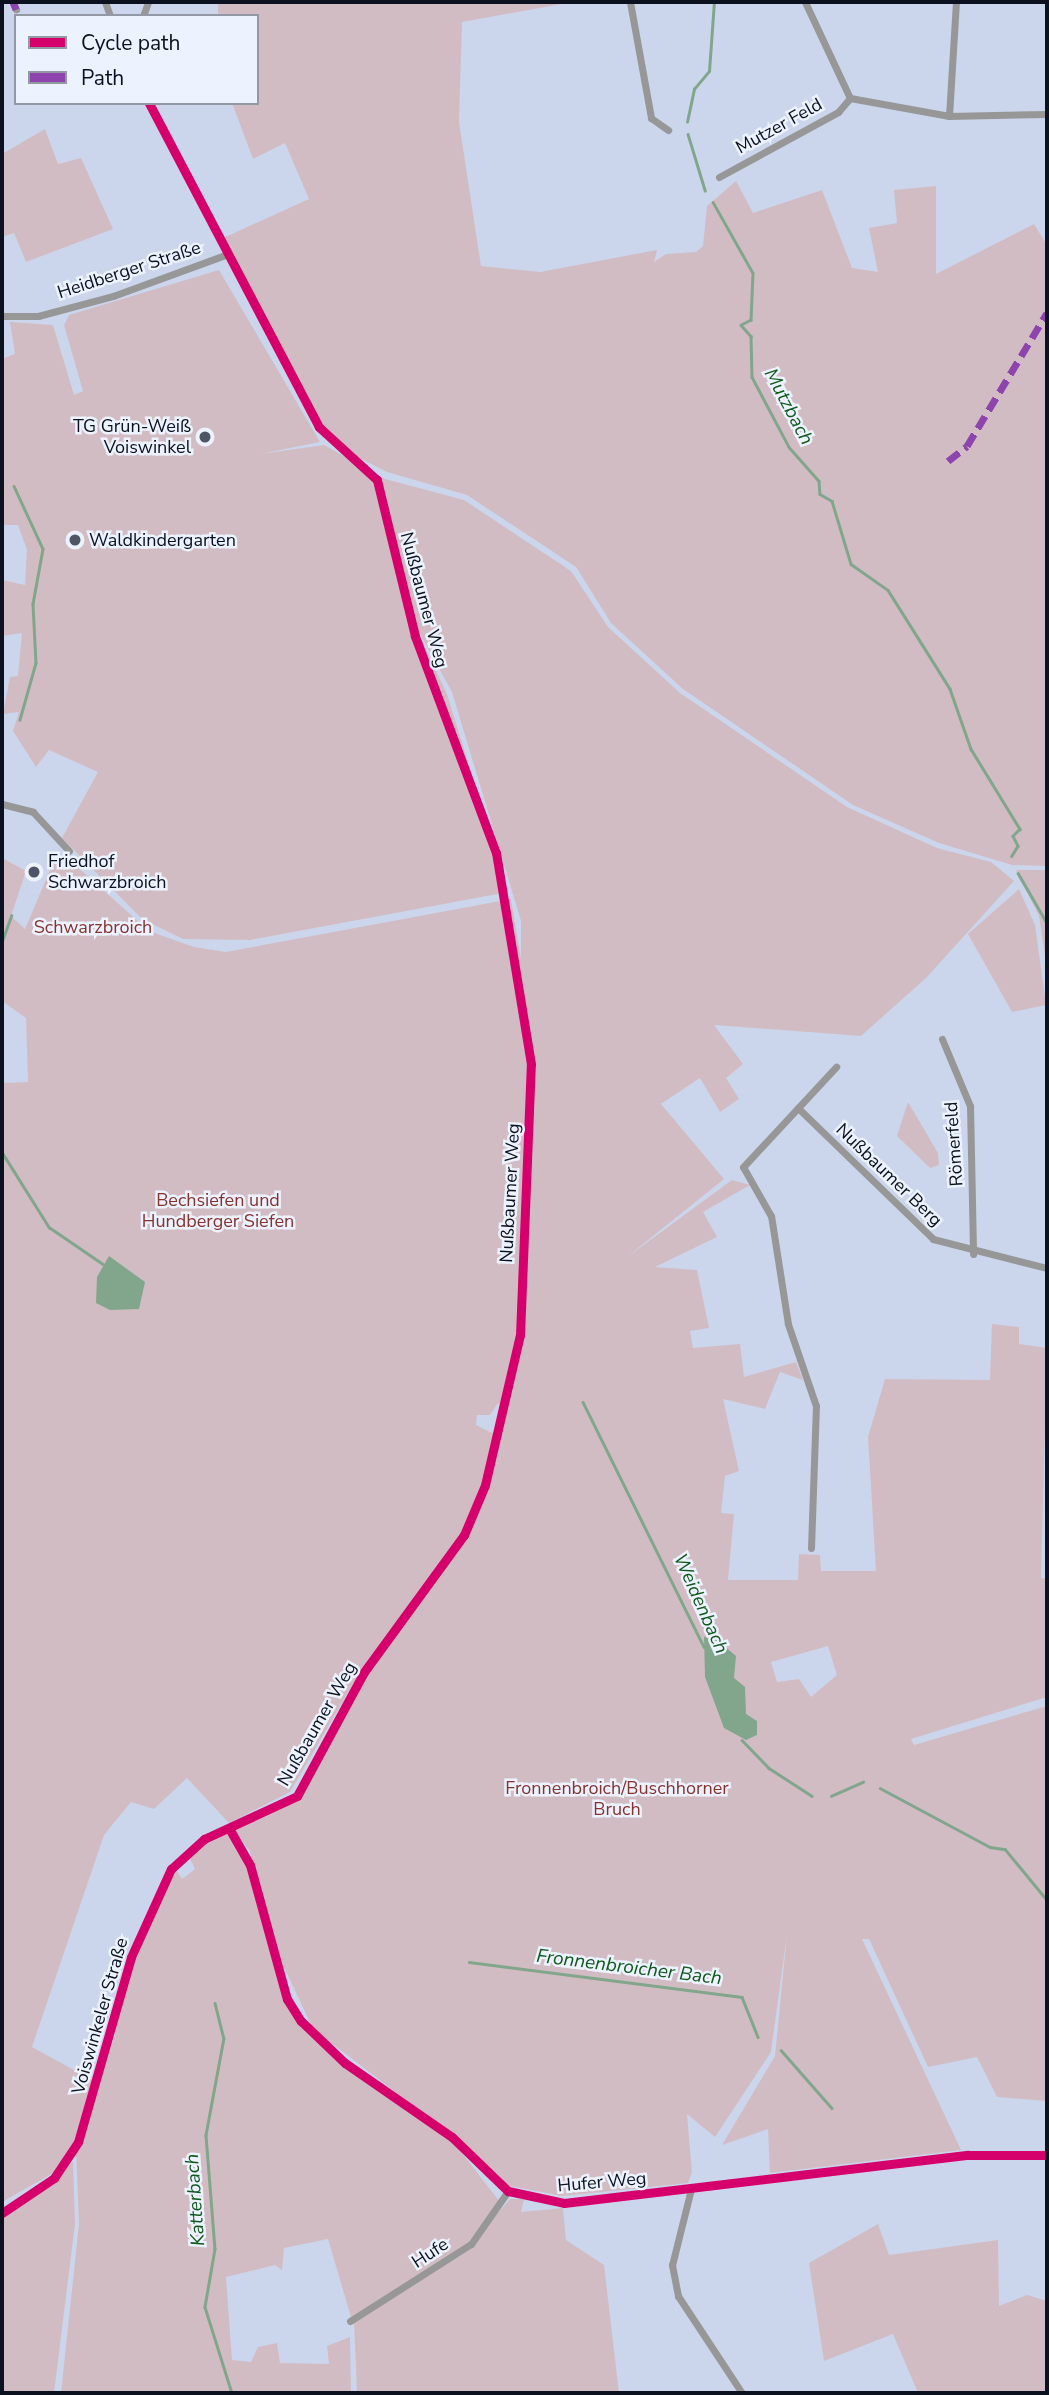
<!DOCTYPE html>
<meta charset="utf-8">
<style>
body{margin:0}
#map{position:relative;width:1049px;height:2395px;overflow:hidden;background:#cbd6ec;font-family:"Nunito Sans",sans-serif}
div>[style]{position:absolute}
[style*='--x']{left:calc(var(--x)*1px);top:calc(var(--y)*1px);width:calc(var(--w)*1px);rotate:calc(var(--a)*1deg)}
.green>*{inset:0;background:#d2bcc3}
.water>*{inset:0;background:#81a68c}
.stream>*{height:2.5px;margin:-1.25px;padding:0 1.25px;transform-origin:1.25px;border-radius:1.25px;background:#81a68c}
.minor>*{height:7px;margin:-3.5px;padding:0 3.5px;transform-origin:3.5px;border-radius:3.5px;background:#979797}
.quiet>*{height:7px;margin-top:-3.5px;transform-origin:0;background:repeating-linear-gradient(90deg,#8e44ad 0 14px,transparent 0 21px)}
.cycleway>*{height:9px;margin:-4.5px;padding:0 4.5px;transform-origin:4.5px;border-radius:4.5px;background:#d6006c}
.dots>*{width:19px;height:19px;translate:-50% -50%;box-sizing:border-box;border:4px solid #ecf2fe;border-radius:50%}
span{translate:-50% -50%;white-space:nowrap;text-align:center;line-height:1.15;-webkit-text-stroke:5px #ecf2fe;paint-order:stroke}
.street-label{font-size:18px;color:#0b111e}
.poi-label{font-size:18px;color:#0b111e}
.right{translate:-100% -50%;text-align:right}
.left{translate:0 -50%;text-align:left}
.park-label{font-size:18px;color:#86322f}
.water-label{font-size:19px;color:#10591c;font-style:italic}
.frame{position:absolute;inset:0;border:4px solid #0b111e;pointer-events:none}
.legend{position:absolute;left:14px;top:14px;width:245px;height:91px;box-sizing:border-box;background:#ecf2fe;border:2px solid #9298a4;margin:0;padding:9px 12px;list-style:none;font-size:21px;color:#0b111e}
.legend li{display:flex;align-items:center;gap:14px;height:35px}
.legend b{width:35px;border:2px solid #9298a4}
</style>
<div id="map">
<div class="green">
<i style="clip-path:polygon(218px 2px,572px 2px,462px 22px,459px 122px,481px 266px,540px 272px,657px 250px,654px 262px,666px 254px,696px 252px,703px 246px,707px 206px,736px 181px,753px 213px,822px 190px,852px 268px,878px 272px,869px 228px,897px 223px,894px 190px,936px 186px,936px 274px,1034px 224px,1047px 245px,1047px 866px,1012px 865px,939px 843px,853px 805px,683px 689px,611px 623px,576px 567px,467px 495px,387px 472px,332px 444px,221px 239px,309px 199px,285px 143px,253px 159px,232px 103px,257px 103px,257px 16px,218px 16px)"></i>
<i style="clip-path:polygon(45px 129px,58px 164px,81px 158px,113px 229px,26px 262px,14px 233px,2px 237px,2px 154px)"></i>
<i style="clip-path:polygon(evenodd,219px 270px,320px 442px,260px 454px,324px 445px,385px 479px,464px 500px,571px 571px,608px 627px,680px 693px,847px 807px,937px 848px,991px 862px,1014px 881px,926px 978px,861px 1036px,714px 1025px,743px 1064px,726px 1078px,739px 1099px,720px 1112px,700px 1078px,661px 1104px,724px 1179px,627px 1257px,732px 1180px,750px 1185px,703px 1212px,717px 1237px,655px 1267px,697px 1270px,709px 1328px,690px 1331px,693px 1348px,740px 1344px,744px 1377px,796px 1362px,803px 1380px,780px 1372px,765px 1409px,723px 1399px,739px 1471px,725px 1476px,721px 1513px,734px 1514px,728px 1580px,798px 1580px,799px 1554px,820px 1555px,821px 1571px,876px 1571px,868px 1437px,885px 1379px,990px 1380px,992px 1324px,1019px 1327px,1019px 1344px,1047px 1348px,1041px 1578px,1047px 1579px,1047px 1697px,911px 1739px,914px 1745px,1047px 1706px,1047px 2101px,997px 2097px,977px 2057px,928px 2067px,869px 1939px,862px 1939px,961px 2150px,770px 2173px,768px 2129px,722px 2145px,775px 2056px,787px 1934px,771px 2052px,715px 2137px,687px 2114px,692px 2172px,688px 2183px,562px 2196px,500px 2184px,428px 2117px,313px 2029px,283px 1965px,250px 1851px,232px 1827px,293px 1796px,364px 1674px,446px 1556px,360px 1672px,290px 1792px,229px 1823px,187px 1778px,154px 1809px,131px 1802px,104px 1835px,32px 2047px,94px 2081px,72px 2147px,55px 2172px,2px 2202px,2px 1083px,28px 1082px,26px 1018px,2px 1001px,2px 858px,26px 871px,11px 916px,25px 929px,54px 861px,64px 855px,149px 931px,194px 947px,226px 952px,511px 899px,521px 959px,521px 921px,452px 692px,410px 616px,447px 694px,508px 892px,250px 940px,183px 939px,142px 919px,62px 838px,98px 772px,49px 750px,36px 767px,13px 731px,19px 712px,3px 714px,10px 677px,18px 676px,22px 633px,2px 636px,2px 580px,25px 585px,27px 550px,18px 525px,2px 525px,2px 359px,15px 354px,10px 322px,53px 325px,74px 395px,83px 391px,64px 325px,69px 315px,219px 270px,498px 1403px,506px 1407px,501px 1426px,492px 1433px,476px 1425px,477px 1415px,490px 1415px,498px 1403px,219px 270px,828px 1646px,837px 1675px,811px 1697px,799px 1679px,777px 1682px,771px 1662px,828px 1646px)"></i>
<i style="clip-path:polygon(1016px 870px,1047px 870px,1047px 969px,1039px 916px)"></i>
<i style="clip-path:polygon(1019px 889px,1035px 925px,1046px 1005px,1012px 1012px,968px 934px)"></i>
<i style="clip-path:polygon(908px 1102px,938px 1153px,939px 1165px,930px 1168px,897px 1136px)"></i>
<i style="clip-path:polygon(228px 1829px,242px 1853px,294px 2016px,337px 2060px,455px 2144px,500px 2202px,468px 2243px,351px 2317px,328px 2239px,284px 2248px,282px 2270px,275px 2265px,226px 2277px,232px 2360px,251px 2362px,258px 2347px,277px 2343px,280px 2363px,329px 2364px,327px 2346px,350px 2337px,351px 2393px,61px 2393px,79px 2224px,76px 2149px,115px 2035px,121px 1995px,166px 1887px,177px 1871px,182px 1879px,195px 1869px,188px 1854px,205px 1838px)"></i>
<i style="clip-path:polygon(73px 2161px,75px 2224px,54px 2393px,2px 2393px,2px 2215px,52px 2185px)"></i>
<i style="clip-path:polygon(510px 2199px,524px 2199px,521px 2212px,563px 2208px,566px 2240px,604px 2265px,619px 2393px,357px 2393px,354px 2321px,461px 2255px)"></i>
<i style="clip-path:polygon(878px 2224px,889px 2255px,998px 2240px,999px 2306px,1027px 2295px,1047px 2301px,1047px 2393px,918px 2393px,893px 2334px,824px 2361px,809px 2263px)"></i>
</div>
<div class="water">
<i style="clip-path:polygon(109px 1256px,145px 1282px,139px 1309px,110px 1310px,96px 1303px,97px 1277px)"></i>
<i style="clip-path:polygon(711px 1635px,736px 1656px,734px 1678px,745px 1687px,746px 1714px,757px 1721px,757px 1735px,746px 1740px,724px 1728px,705px 1677px,704px 1637px)"></i>
</div>
<div class="stream">
<i style="--x:687;--y:122;--w:34;--a:-78"></i>
<i style="--x:694;--y:89;--w:23;--a:-50"></i>
<i style="--x:709;--y:71;--w:69;--a:-85.9"></i>
<i style="--x:688;--y:134;--w:59;--a:73.1"></i>
<i style="--x:713;--y:202;--w:81;--a:60.6"></i>
<i style="--x:753;--y:273;--w:47;--a:92.4"></i>
<i style="--x:751;--y:320;--w:11;--a:153"></i>
<i style="--x:741;--y:325;--w:15;--a:48"></i>
<i style="--x:751;--y:336;--w:41;--a:88.6"></i>
<i style="--x:752;--y:377;--w:79;--a:62.1"></i>
<i style="--x:789;--y:447;--w:45;--a:48.6"></i>
<i style="--x:819;--y:481;--w:13;--a:86"></i>
<i style="--x:820;--y:494;--w:14;--a:30"></i>
<i style="--x:832;--y:501;--w:66;--a:73.2"></i>
<i style="--x:851;--y:564;--w:45;--a:35.1"></i>
<i style="--x:888;--y:590;--w:117;--a:57.9"></i>
<i style="--x:950;--y:689;--w:64;--a:70.7"></i>
<i style="--x:971;--y:749;--w:94;--a:58.5"></i>
<i style="--x:1020;--y:829;--w:10;--a:135"></i>
<i style="--x:1013;--y:836;--w:11;--a:63"></i>
<i style="--x:1018;--y:846;--w:12;--a:121"></i>
<i style="--x:14;--y:486;--w:69;--a:65.3"></i>
<i style="--x:43;--y:549;--w:56;--a:100.3"></i>
<i style="--x:33;--y:604;--w:59;--a:87.1"></i>
<i style="--x:36;--y:663;--w:59;--a:105.7"></i>
<i style="--x:1018;--y:873;--w:58;--a:59.9"></i>
<i style="--x:2;--y:941;--w:27;--a:-70"></i>
<i style="--x:2;--y:1152;--w:89;--a:57.9"></i>
<i style="--x:49;--y:1227;--w:65;--a:34.4"></i>
<i style="--x:583;--y:1402;--w:273;--a:63.7"></i>
<i style="--x:742;--y:1740;--w:39;--a:46"></i>
<i style="--x:769;--y:1768;--w:51;--a:33.1"></i>
<i style="--x:880;--y:1788;--w:125;--a:28.2"></i>
<i style="--x:990;--y:1847;--w:15;--a:8"></i>
<i style="--x:1005;--y:1849;--w:66;--a:50.5"></i>
<i style="--x:831;--y:1796;--w:35;--a:-24"></i>
<i style="--x:469;--y:1962;--w:275;--a:7.3"></i>
<i style="--x:742;--y:1997;--w:43;--a:68.2"></i>
<i style="--x:215;--y:2003;--w:36;--a:76"></i>
<i style="--x:224;--y:2038;--w:99;--a:100.5"></i>
<i style="--x:206;--y:2135;--w:114;--a:85.5"></i>
<i style="--x:215;--y:2249;--w:59;--a:99.8"></i>
<i style="--x:205;--y:2307;--w:90;--a:72.6"></i>
<i style="--x:781;--y:2050;--w:77;--a:48.7"></i>
</div>
<div class="minor">
<i style="--x:13;--y:2;--w:8;--a:67"></i>
<i style="--x:105;--y:2;--w:15;--a:70"></i>
<i style="--x:630;--y:2;--w:118;--a:79.7"></i>
<i style="--x:651;--y:118;--w:21;--a:35"></i>
<i style="--x:805;--y:2;--w:106;--a:64.9"></i>
<i style="--x:850;--y:98;--w:101;--a:10.3"></i>
<i style="--x:949;--y:116;--w:98;--a:-1.2"></i>
<i style="--x:143;--y:16;--w:15;--a:-70"></i>
<i style="--x:949;--y:116;--w:114;--a:-86.5"></i>
<i style="--x:719;--y:177;--w:136;--a:-28.6"></i>
<i style="--x:838;--y:112;--w:18;--a:-49"></i>
<i style="--x:2;--y:316;--w:36;--a:0"></i>
<i style="--x:38;--y:316;--w:78;--a:-14.9"></i>
<i style="--x:113;--y:296;--w:119;--a:-20.1"></i>
<i style="--x:2;--y:804;--w:32;--a:14"></i>
<i style="--x:33;--y:812;--w:53;--a:47.3"></i>
<i style="--x:942;--y:1039;--w:73;--a:67.3"></i>
<i style="--x:970;--y:1106;--w:148;--a:88.8"></i>
<i style="--x:798;--y:1108;--w:188;--a:44.1"></i>
<i style="--x:933;--y:1239;--w:118;--a:14.3"></i>
<i style="--x:811;--y:1548;--w:142;--a:-88"></i>
<i style="--x:816;--y:1406;--w:87;--a:-108.9"></i>
<i style="--x:788;--y:1324;--w:109;--a:-98.9"></i>
<i style="--x:771;--y:1216;--w:56;--a:-119.7"></i>
<i style="--x:743;--y:1167;--w:137;--a:-47.1"></i>
<i style="--x:230;--y:1830;--w:40;--a:60.3"></i>
<i style="--x:250;--y:1865;--w:139;--a:74.6"></i>
<i style="--x:287;--y:1999;--w:26;--a:58"></i>
<i style="--x:301;--y:2021;--w:61;--a:43.7"></i>
<i style="--x:345;--y:2063;--w:130;--a:34.7"></i>
<i style="--x:452;--y:2137;--w:78;--a:44"></i>
<i style="--x:508;--y:2191;--w:57;--a:12.1"></i>
<i style="--x:564;--y:2203;--w:407;--a:-6.8"></i>
<i style="--x:968;--y:2155;--w:79;--a:0"></i>
<i style="--x:691;--y:2189;--w:78;--a:104"></i>
<i style="--x:672;--y:2265;--w:32;--a:79"></i>
<i style="--x:678;--y:2296;--w:116;--a:56.6"></i>
<i style="--x:2;--y:2213;--w:63;--a:-33.9"></i>
<i style="--x:54;--y:2178;--w:43;--a:-56.3"></i>
<i style="--x:78;--y:2142;--w:192;--a:-74"></i>
<i style="--x:131;--y:1957;--w:97;--a:-65.6"></i>
<i style="--x:171;--y:1869;--w:45;--a:-42.3"></i>
<i style="--x:204;--y:1839;--w:102;--a:-24.8"></i>
<i style="--x:297;--y:1796;--w:141;--a:-61.6"></i>
<i style="--x:364;--y:1672;--w:170;--a:-53.9"></i>
<i style="--x:464;--y:1535;--w:54;--a:-67.2"></i>
<i style="--x:485;--y:1485;--w:154;--a:-76.9"></i>
<i style="--x:520;--y:1335;--w:271;--a:-87.7"></i>
<i style="--x:531;--y:1064;--w:214;--a:-99.4"></i>
<i style="--x:496;--y:853;--w:232;--a:-110.5"></i>
<i style="--x:415;--y:636;--w:161;--a:-103.7"></i>
<i style="--x:377;--y:480;--w:79;--a:-137.6"></i>
<i style="--x:319;--y:427;--w:366;--a:-117.7"></i>
<i style="--x:350;--y:2321;--w:143;--a:-32.5"></i>
<i style="--x:471;--y:2244;--w:65;--a:-55.1"></i>
</div>
<div class="quiet">
<i style="--x:13;--y:2;--w:8;--a:67"></i>
<i style="--x:948;--y:461;--w:24;--a:-38"></i>
<i style="--x:967;--y:446;--w:155;--a:-59"></i>
</div>
<div class="cycleway">
<i style="--x:230;--y:1830;--w:40;--a:60.3"></i>
<i style="--x:250;--y:1865;--w:139;--a:74.6"></i>
<i style="--x:287;--y:1999;--w:26;--a:58"></i>
<i style="--x:301;--y:2021;--w:61;--a:43.7"></i>
<i style="--x:345;--y:2063;--w:130;--a:34.7"></i>
<i style="--x:452;--y:2137;--w:78;--a:44"></i>
<i style="--x:508;--y:2191;--w:57;--a:12.1"></i>
<i style="--x:564;--y:2203;--w:407;--a:-6.8"></i>
<i style="--x:968;--y:2155;--w:79;--a:0"></i>
<i style="--x:2;--y:2213;--w:63;--a:-33.9"></i>
<i style="--x:54;--y:2178;--w:43;--a:-56.3"></i>
<i style="--x:78;--y:2142;--w:192;--a:-74"></i>
<i style="--x:131;--y:1957;--w:97;--a:-65.6"></i>
<i style="--x:171;--y:1869;--w:45;--a:-42.3"></i>
<i style="--x:204;--y:1839;--w:102;--a:-24.8"></i>
<i style="--x:297;--y:1796;--w:141;--a:-61.6"></i>
<i style="--x:364;--y:1672;--w:170;--a:-53.9"></i>
<i style="--x:464;--y:1535;--w:54;--a:-67.2"></i>
<i style="--x:485;--y:1485;--w:154;--a:-76.9"></i>
<i style="--x:520;--y:1335;--w:271;--a:-87.7"></i>
<i style="--x:531;--y:1064;--w:214;--a:-99.4"></i>
<i style="--x:496;--y:853;--w:232;--a:-110.5"></i>
<i style="--x:415;--y:636;--w:161;--a:-103.7"></i>
<i style="--x:377;--y:480;--w:79;--a:-137.6"></i>
<i style="--x:319;--y:427;--w:366;--a:-117.7"></i>
</div>
<div class="dots">
<i style="left:205px;top:437px;background:#4e5666"></i>
<i style="left:75px;top:540px;background:#4e5666"></i>
<i style="left:34px;top:872px;background:#4e5666"></i>
</div>
<div class="street-label">
<span style="left:779px;top:126px;rotate:-29deg">Mutzer Feld</span>
<span style="left:129px;top:270px;rotate:-18deg">Heidberger Straße</span>
<span style="left:424px;top:600px;rotate:75deg">Nußbaumer Weg</span>
<span style="left:954px;top:1144px;rotate:-94deg">Römerfeld</span>
<span style="left:889px;top:1175px;rotate:44deg">Nußbaumer Berg</span>
<span style="left:510px;top:1193px;rotate:-87deg">Nußbaumer Weg</span>
<span style="left:317px;top:1724px;rotate:-60deg">Nußbaumer Weg</span>
<span style="left:100px;top:2016px;rotate:-74deg">Voiswinkeler Straße</span>
<span style="left:602px;top:2182px;rotate:-5deg">Hufer Weg</span>
<span style="left:430px;top:2253px;rotate:-33deg">Hufe</span>
</div>
<div class="poi-label">
<span class="right" style="left:191px;top:437px">TG Grün-Weiß<br>Voiswinkel</span>
<span class="left" style="left:89px;top:540px">Waldkindergarten</span>
<span class="left" style="left:48px;top:872px">Friedhof<br>Schwarzbroich</span>
</div>
<div class="park-label">
<span style="left:93px;top:927px">Schwarzbroich</span>
<span style="left:218px;top:1211px">Bechsiefen und<br>Hundberger Siefen</span>
<span style="left:617px;top:1799px">Fronnenbroich/Buschhorner<br>Bruch</span>
</div>
<div class="water-label">
<span style="left:788px;top:407px;rotate:62deg">Mutzbach</span>
<span style="left:700px;top:1604px;rotate:66deg">Weidenbach</span>
<span style="left:629px;top:1968px;rotate:7deg">Fronnenbroicher Bach</span>
<span style="left:196px;top:2200px;rotate:-94deg">Katterbach</span>
</div>
<div class="frame"></div>
<ul class="legend">
<li><b style="height:9px;background:#d6006c"></b>Cycle path</li>
<li><b style="height:9px;background:#8e44ad"></b>Path</li>
</ul>
</div>
